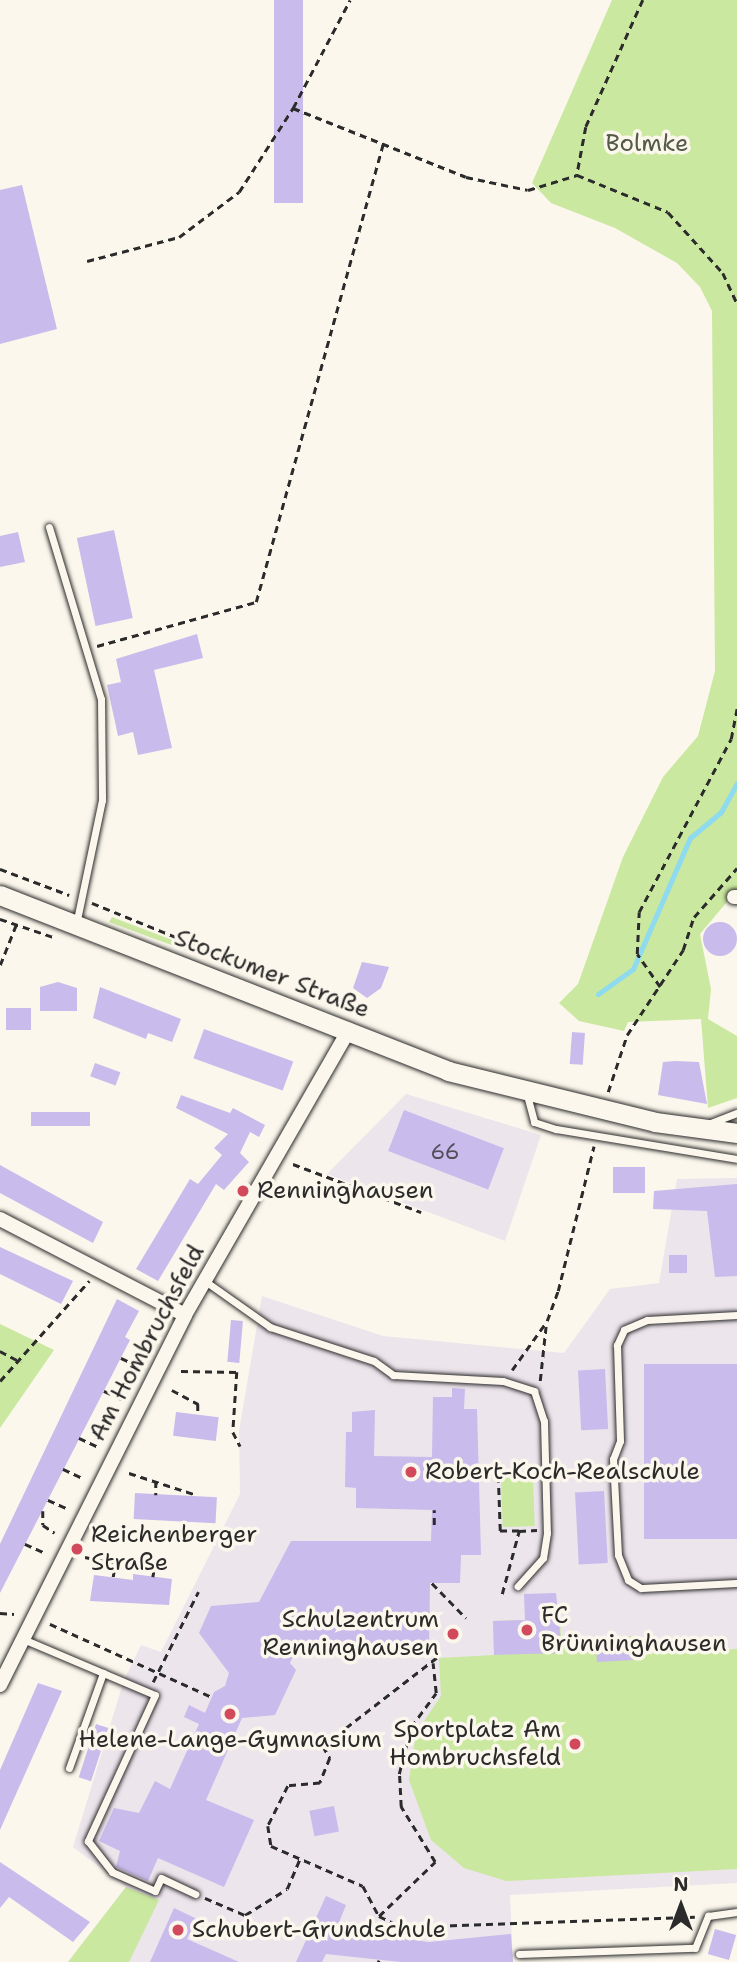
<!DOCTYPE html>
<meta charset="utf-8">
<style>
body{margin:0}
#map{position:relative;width:737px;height:1962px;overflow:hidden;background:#fbf7ec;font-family:"Shantell Sans",sans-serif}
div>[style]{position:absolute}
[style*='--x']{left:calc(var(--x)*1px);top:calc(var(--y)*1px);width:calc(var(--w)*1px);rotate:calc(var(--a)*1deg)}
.built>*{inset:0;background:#ece5ec}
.green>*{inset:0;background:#cae89f;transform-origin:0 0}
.stream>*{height:5px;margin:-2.5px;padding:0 2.5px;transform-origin:2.5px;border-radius:2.5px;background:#8edaee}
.building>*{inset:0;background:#c9bbec;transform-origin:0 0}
.round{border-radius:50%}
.path>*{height:2.5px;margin-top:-1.25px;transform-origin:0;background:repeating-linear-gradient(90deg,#2b2b2b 0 7px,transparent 0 12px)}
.roads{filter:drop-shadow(0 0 2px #2b2b2b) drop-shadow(0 0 2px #2b2b2b)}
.service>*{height:7px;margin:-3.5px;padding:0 3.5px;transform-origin:3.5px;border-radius:3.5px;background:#fbf7ec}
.minor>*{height:14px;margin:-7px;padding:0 7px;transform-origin:7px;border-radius:7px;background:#fbf7ec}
.secondary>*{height:19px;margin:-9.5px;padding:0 9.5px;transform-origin:9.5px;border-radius:9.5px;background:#fbf7ec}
.dots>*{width:19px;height:19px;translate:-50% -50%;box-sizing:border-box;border:4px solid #fbf7ec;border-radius:50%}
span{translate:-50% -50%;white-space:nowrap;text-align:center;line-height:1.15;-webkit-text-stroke:7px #fbf7ec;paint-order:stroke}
.number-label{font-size:21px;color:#524f5b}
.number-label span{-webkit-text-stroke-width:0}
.park-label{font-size:24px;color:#535a48}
.street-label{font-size:24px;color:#2b2b2b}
.poi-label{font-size:24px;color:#2b2b2b}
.left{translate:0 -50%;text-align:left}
.right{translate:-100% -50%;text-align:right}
.north{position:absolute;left:646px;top:1871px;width:70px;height:70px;-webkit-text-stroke:5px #fbf7ec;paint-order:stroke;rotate:0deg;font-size:19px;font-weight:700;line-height:28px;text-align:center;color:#2b2b2b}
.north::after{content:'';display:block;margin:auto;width:24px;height:32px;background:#2b2b2b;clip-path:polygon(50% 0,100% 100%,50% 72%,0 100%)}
</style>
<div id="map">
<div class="built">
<i style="clip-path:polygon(406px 1094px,541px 1135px,505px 1241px,327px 1174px)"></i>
<i style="clip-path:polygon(737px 1178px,737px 1883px,510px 1895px,513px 1962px,68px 1962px,126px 1887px,73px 1847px,124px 1680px,141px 1645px,161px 1652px,240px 1494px,239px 1431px,262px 1296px,383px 1336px,564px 1353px,610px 1289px,659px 1283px,677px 1179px)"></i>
</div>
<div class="green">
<i style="clip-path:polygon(612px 0,737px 0,737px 890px,700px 934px,711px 989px,708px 1019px,737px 1036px,737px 1098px,708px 1108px,701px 1019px,628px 1022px,624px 1031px,579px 1021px,559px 1003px,578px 984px,623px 857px,663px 777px,698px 736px,715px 671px,712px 311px,700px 287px,677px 263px,615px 228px,551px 203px,532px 183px)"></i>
<i style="clip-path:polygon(112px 917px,193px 948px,193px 953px,109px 922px)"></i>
<i style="clip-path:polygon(0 1324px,54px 1350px,0 1428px)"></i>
<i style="left:533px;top:1477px;width:49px;height:32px;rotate:88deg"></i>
<i style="clip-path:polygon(560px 1619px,561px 1638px,634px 1636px,635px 1654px,737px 1649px,737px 1869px,506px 1881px,464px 1868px,431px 1840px,409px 1780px,416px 1733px,441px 1696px,439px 1658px,494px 1655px,493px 1621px)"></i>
<i style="clip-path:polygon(126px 1887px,159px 1900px,129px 1962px,68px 1962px)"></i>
</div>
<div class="stream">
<i style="--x:598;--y:994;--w:43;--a:-35.5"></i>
<i style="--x:633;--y:969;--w:143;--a:-66.5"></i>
<i style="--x:690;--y:838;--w:40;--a:-40"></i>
<i style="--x:721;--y:812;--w:33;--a:-61"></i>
</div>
<div class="building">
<i style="left:274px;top:0;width:29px;height:203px"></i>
<i style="clip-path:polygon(22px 185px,57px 329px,0 344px,0 190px)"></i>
<i style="left:114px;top:530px;width:90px;height:38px;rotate:78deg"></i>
<i style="clip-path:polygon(18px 532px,25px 562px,0 567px,0 536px)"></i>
<i style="clip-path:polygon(197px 634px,203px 658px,154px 670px,172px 748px,138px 755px,133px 732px,118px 736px,107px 685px,121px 682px,116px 659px)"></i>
<i class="round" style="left:703px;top:922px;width:34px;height:34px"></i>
<i style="clip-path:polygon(362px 962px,389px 967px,381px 988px,367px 998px,353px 988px)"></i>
<i style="clip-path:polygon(58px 982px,77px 988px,77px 1011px,40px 1011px,40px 987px)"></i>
<i style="clip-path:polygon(100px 987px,181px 1019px,172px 1042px,148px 1033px,146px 1039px,93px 1018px)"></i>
<i style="left:6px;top:1008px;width:25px;height:22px"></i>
<i style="left:204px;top:1029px;width:95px;height:31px;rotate:20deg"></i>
<i style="left:572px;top:1032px;width:13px;height:32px;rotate:4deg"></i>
<i style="clip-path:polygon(675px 1061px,699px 1062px,707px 1104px,658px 1095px,663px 1062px)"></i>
<i style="left:95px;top:1063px;width:27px;height:14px;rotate:20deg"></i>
<i style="clip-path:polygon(181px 1095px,230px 1113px,233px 1108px,265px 1125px,259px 1137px,250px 1132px,240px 1153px,249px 1162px,224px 1190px,216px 1184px,158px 1281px,136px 1269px,190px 1179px,198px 1184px,222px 1155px,214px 1148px,228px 1134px,176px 1108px)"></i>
<i style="left:404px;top:1110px;width:107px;height:44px;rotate:21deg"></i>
<i style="left:90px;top:1112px;width:14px;height:59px;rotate:90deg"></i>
<i style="clip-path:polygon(0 1165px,103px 1222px,93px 1243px,0 1193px)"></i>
<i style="left:645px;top:1167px;width:26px;height:32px;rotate:90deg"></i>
<i style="clip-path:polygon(737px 1184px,737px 1276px,715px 1277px,707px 1211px,653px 1209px,654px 1191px)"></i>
<i style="clip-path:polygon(0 1247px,73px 1281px,61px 1304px,0 1274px)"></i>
<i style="left:669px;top:1255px;width:18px;height:18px"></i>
<i style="clip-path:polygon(117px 1299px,139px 1311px,125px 1337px,130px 1340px,0 1593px,0 1544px)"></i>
<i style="left:231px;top:1320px;width:12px;height:42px;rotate:5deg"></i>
<i style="left:737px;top:1364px;width:175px;height:93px;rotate:90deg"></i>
<i style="left:605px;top:1369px;width:60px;height:27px;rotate:87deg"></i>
<i style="clip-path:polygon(452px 1388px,465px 1389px,464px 1409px,477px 1409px,481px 1555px,461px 1555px,460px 1583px,430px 1583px,429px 1650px,297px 1648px,290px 1663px,296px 1670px,275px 1715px,242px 1718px,206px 1800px,254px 1820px,224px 1887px,158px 1858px,148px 1881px,116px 1867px,120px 1851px,99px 1841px,114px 1808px,139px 1813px,155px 1781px,170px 1789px,199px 1724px,184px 1717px,189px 1705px,205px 1713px,214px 1692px,225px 1686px,229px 1673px,199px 1633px,211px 1606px,259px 1602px,291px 1541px,431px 1541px,432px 1510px,356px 1508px,356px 1488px,345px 1487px,346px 1432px,352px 1432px,352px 1412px,375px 1410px,374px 1456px,432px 1457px,433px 1397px,452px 1397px)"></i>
<i style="left:176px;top:1412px;width:43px;height:24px;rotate:7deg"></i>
<i style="left:604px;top:1491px;width:72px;height:29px;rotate:87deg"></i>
<i style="left:135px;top:1493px;width:82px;height:26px;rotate:3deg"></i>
<i style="clip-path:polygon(133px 1574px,172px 1579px,169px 1605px,90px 1601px,94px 1575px,133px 1580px)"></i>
<i style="clip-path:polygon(556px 1593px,562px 1653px,494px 1655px,493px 1621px,525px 1620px,524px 1594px)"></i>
<i style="left:633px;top:1643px;width:17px;height:37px;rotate:87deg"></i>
<i style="clip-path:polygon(38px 1683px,62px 1691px,0 1830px,0 1770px)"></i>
<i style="left:96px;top:1724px;width:13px;height:56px;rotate:18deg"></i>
<i style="left:334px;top:1806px;width:26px;height:25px;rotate:79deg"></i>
<i style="clip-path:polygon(0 1862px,90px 1922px,73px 1942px,9px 1897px,0 1908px)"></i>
<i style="clip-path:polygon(326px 1896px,346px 1905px,336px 1930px,429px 1942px,511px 1934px,513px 1962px,401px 1962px,326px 1954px,322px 1962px,296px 1962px)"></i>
<i style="clip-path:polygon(174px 1908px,197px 1919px,187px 1939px,239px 1962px,150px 1962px)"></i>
<i style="left:715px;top:1929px;width:22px;height:26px;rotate:16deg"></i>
</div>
<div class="path">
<i style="--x:643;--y:0;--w:139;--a:114.2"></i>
<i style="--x:586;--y:127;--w:49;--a:100.6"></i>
<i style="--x:577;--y:175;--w:98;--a:22.1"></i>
<i style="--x:668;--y:212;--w:82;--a:48"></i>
<i style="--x:723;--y:273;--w:33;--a:65"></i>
<i style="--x:293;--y:108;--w:186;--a:21.7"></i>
<i style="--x:466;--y:177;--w:63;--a:11.8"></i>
<i style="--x:528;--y:190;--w:51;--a:-17"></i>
<i style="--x:87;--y:261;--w:95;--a:-14.6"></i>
<i style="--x:179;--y:237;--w:75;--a:-36.9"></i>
<i style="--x:239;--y:192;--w:100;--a:-57.3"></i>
<i style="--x:293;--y:108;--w:122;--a:-62.2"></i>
<i style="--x:97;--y:646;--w:165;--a:-15.5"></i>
<i style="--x:256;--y:602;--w:475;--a:-74.5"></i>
<i style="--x:0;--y:869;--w:74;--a:20.6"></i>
<i style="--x:92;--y:903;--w:183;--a:22.1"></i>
<i style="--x:262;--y:972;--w:9;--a:54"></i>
<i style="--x:0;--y:919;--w:59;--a:18.7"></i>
<i style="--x:0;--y:965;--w:43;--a:-68.2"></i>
<i style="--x:660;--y:987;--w:40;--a:-124.9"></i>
<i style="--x:637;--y:954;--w:42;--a:-87.3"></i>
<i style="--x:639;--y:912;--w:196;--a:-62"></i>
<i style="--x:731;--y:739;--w:33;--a:-79"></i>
<i style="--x:608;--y:1092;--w:60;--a:-71.6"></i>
<i style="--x:627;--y:1035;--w:102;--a:-56.6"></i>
<i style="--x:683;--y:950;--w:35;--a:-72"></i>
<i style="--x:694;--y:917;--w:65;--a:-48.7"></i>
<i style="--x:293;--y:1164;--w:137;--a:20.6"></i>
<i style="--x:0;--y:1351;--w:24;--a:28"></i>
<i style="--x:121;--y:1358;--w:23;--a:25"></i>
<i style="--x:512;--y:1370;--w:60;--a:-54.5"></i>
<i style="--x:547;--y:1321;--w:32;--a:-70"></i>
<i style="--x:558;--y:1291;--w:149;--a:-76.1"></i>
<i style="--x:181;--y:1371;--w:56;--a:1"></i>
<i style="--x:237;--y:1372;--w:60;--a:93.8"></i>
<i style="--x:233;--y:1432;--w:16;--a:63"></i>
<i style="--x:0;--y:1381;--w:134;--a:-48.3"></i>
<i style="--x:540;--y:1381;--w:56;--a:-83.9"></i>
<i style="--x:172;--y:1390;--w:30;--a:28"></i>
<i style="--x:198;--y:1404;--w:11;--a:90"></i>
<i style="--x:104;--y:1391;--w:23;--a:25"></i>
<i style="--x:79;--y:1438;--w:23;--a:25"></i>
<i style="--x:63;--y:1469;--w:23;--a:25"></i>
<i style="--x:129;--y:1473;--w:71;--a:17.9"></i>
<i style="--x:156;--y:1481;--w:14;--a:90"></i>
<i style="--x:48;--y:1500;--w:22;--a:24"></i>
<i style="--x:43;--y:1511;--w:14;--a:90"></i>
<i style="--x:43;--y:1525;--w:14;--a:34"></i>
<i style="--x:434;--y:1525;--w:15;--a:-90"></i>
<i style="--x:519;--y:1531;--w:19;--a:180"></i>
<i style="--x:500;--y:1531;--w:56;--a:-92"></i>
<i style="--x:498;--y:1475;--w:36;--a:-2"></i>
<i style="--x:25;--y:1544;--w:22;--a:24"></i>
<i style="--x:85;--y:1557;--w:71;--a:12.3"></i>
<i style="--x:154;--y:1572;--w:5;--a:101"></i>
<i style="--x:113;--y:1577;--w:13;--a:-81"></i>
<i style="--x:432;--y:1583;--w:49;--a:45.8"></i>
<i style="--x:502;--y:1594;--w:65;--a:-74.9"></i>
<i style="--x:519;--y:1531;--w:18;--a:-3"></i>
<i style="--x:0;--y:1613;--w:14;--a:4"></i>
<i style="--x:50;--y:1624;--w:178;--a:24.3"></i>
<i style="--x:437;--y:1658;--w:144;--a:142.3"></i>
<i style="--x:323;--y:1746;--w:14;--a:60"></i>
<i style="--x:330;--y:1758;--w:27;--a:112"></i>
<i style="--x:320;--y:1783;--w:32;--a:175"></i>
<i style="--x:288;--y:1786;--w:45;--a:116.6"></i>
<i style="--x:268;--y:1826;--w:20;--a:81"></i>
<i style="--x:271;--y:1846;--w:100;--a:23.5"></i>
<i style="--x:363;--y:1886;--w:34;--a:62"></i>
<i style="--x:379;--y:1916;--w:25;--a:26"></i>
<i style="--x:402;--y:1927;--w:293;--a:-2"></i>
<i style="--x:153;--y:1682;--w:101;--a:-63.4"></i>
<i style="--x:205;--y:1898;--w:43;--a:23"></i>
<i style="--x:245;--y:1915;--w:49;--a:-31.8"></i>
<i style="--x:287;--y:1889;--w:34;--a:-67"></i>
<i style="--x:379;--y:1916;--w:78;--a:-44"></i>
<i style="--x:435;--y:1862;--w:65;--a:-121.7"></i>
<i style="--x:401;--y:1807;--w:33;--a:-93"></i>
<i style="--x:399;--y:1774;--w:49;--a:-75.7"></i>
<i style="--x:411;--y:1727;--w:42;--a:-53.7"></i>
<i style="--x:436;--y:1693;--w:30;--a:-96"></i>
<i style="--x:388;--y:1937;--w:14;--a:-69"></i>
<i style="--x:378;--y:1962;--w:2;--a:-63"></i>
</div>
<div class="roads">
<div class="service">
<i style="--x:49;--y:527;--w:180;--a:73.2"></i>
<i style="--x:101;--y:699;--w:101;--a:89.4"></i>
<i style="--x:102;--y:800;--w:127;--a:101.8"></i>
<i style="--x:527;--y:1095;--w:28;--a:75"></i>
<i style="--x:534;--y:1122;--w:23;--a:18"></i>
<i style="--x:556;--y:1129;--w:183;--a:9.4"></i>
<i style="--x:708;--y:1124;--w:31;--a:-21"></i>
<i style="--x:205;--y:1281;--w:80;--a:35.3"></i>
<i style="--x:270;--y:1327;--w:109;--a:18.1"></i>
<i style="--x:374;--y:1361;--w:24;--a:36"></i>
<i style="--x:393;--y:1375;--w:110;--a:3.1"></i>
<i style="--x:503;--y:1381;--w:33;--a:18"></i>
<i style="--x:534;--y:1391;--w:32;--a:72"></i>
<i style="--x:544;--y:1421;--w:112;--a:88.5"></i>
<i style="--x:547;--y:1533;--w:25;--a:99"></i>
<i style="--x:543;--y:1558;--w:38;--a:132"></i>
<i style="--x:737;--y:1315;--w:90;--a:176.8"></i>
<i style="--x:647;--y:1320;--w:25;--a:157"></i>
<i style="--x:624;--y:1330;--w:17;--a:115"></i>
<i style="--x:617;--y:1345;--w:96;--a:88.2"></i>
<i style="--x:620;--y:1441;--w:19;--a:111"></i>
<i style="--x:613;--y:1459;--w:96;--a:87"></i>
<i style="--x:618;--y:1555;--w:27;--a:68"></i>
<i style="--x:628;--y:1580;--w:15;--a:32"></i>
<i style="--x:641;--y:1588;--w:96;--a:-3"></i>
<i style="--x:23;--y:1639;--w:143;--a:23"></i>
<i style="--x:155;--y:1695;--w:161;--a:114.7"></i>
<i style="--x:88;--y:1841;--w:39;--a:52"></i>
<i style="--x:112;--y:1872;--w:47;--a:23.8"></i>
<i style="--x:155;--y:1891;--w:14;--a:-65"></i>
<i style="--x:161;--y:1878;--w:38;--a:25"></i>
<i style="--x:69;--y:1768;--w:101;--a:-70.3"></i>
<i style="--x:519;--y:1954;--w:176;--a:-2"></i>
<i style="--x:695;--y:1948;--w:35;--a:-68"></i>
<i style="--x:708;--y:1916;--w:29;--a:-8"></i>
</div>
<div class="minor">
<i style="--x:734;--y:897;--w:3;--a:0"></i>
<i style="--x:0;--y:1219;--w:208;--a:27.4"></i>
<i style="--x:0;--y:1685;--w:414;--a:-63.4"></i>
<i style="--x:185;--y:1315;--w:329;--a:-60.1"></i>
</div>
<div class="secondary">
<i style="--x:0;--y:895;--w:481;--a:21.4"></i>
<i style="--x:448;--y:1071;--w:213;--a:13.8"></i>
<i style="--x:655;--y:1122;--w:83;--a:7.6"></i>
</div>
</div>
<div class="dots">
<i style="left:243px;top:1191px;background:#d1495b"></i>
<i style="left:411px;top:1472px;background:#d1495b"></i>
<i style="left:77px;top:1549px;background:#d1495b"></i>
<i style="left:527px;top:1630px;background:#d1495b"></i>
<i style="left:453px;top:1634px;background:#d1495b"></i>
<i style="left:230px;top:1714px;background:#d1495b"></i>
<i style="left:575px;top:1744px;background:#d1495b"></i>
<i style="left:178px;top:1930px;background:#d1495b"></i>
</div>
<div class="number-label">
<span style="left:445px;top:1152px">66</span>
</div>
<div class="park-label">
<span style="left:647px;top:144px">Bolmke</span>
</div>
<div class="street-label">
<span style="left:272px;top:974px;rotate:21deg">Stockumer Straße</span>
<span style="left:147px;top:1343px;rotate:-62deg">Am Hombruchsfeld</span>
</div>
<div class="poi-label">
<span class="left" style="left:257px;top:1191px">Renninghausen</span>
<span class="left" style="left:425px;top:1472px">Robert-Koch-Realschule</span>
<span class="left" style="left:91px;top:1549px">Reichenberger<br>Straße</span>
<span class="left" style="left:541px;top:1630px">FC<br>Brünninghausen</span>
<span class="right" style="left:439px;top:1634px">Schulzentrum<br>Renninghausen</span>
<span class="right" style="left:561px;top:1744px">Sportplatz Am<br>Hombruchsfeld</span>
<span style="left:230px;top:1740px">Helene-Lange-Gymnasium</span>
<span class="left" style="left:192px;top:1930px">Schubert-Grundschule</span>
</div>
<div class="north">N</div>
</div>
